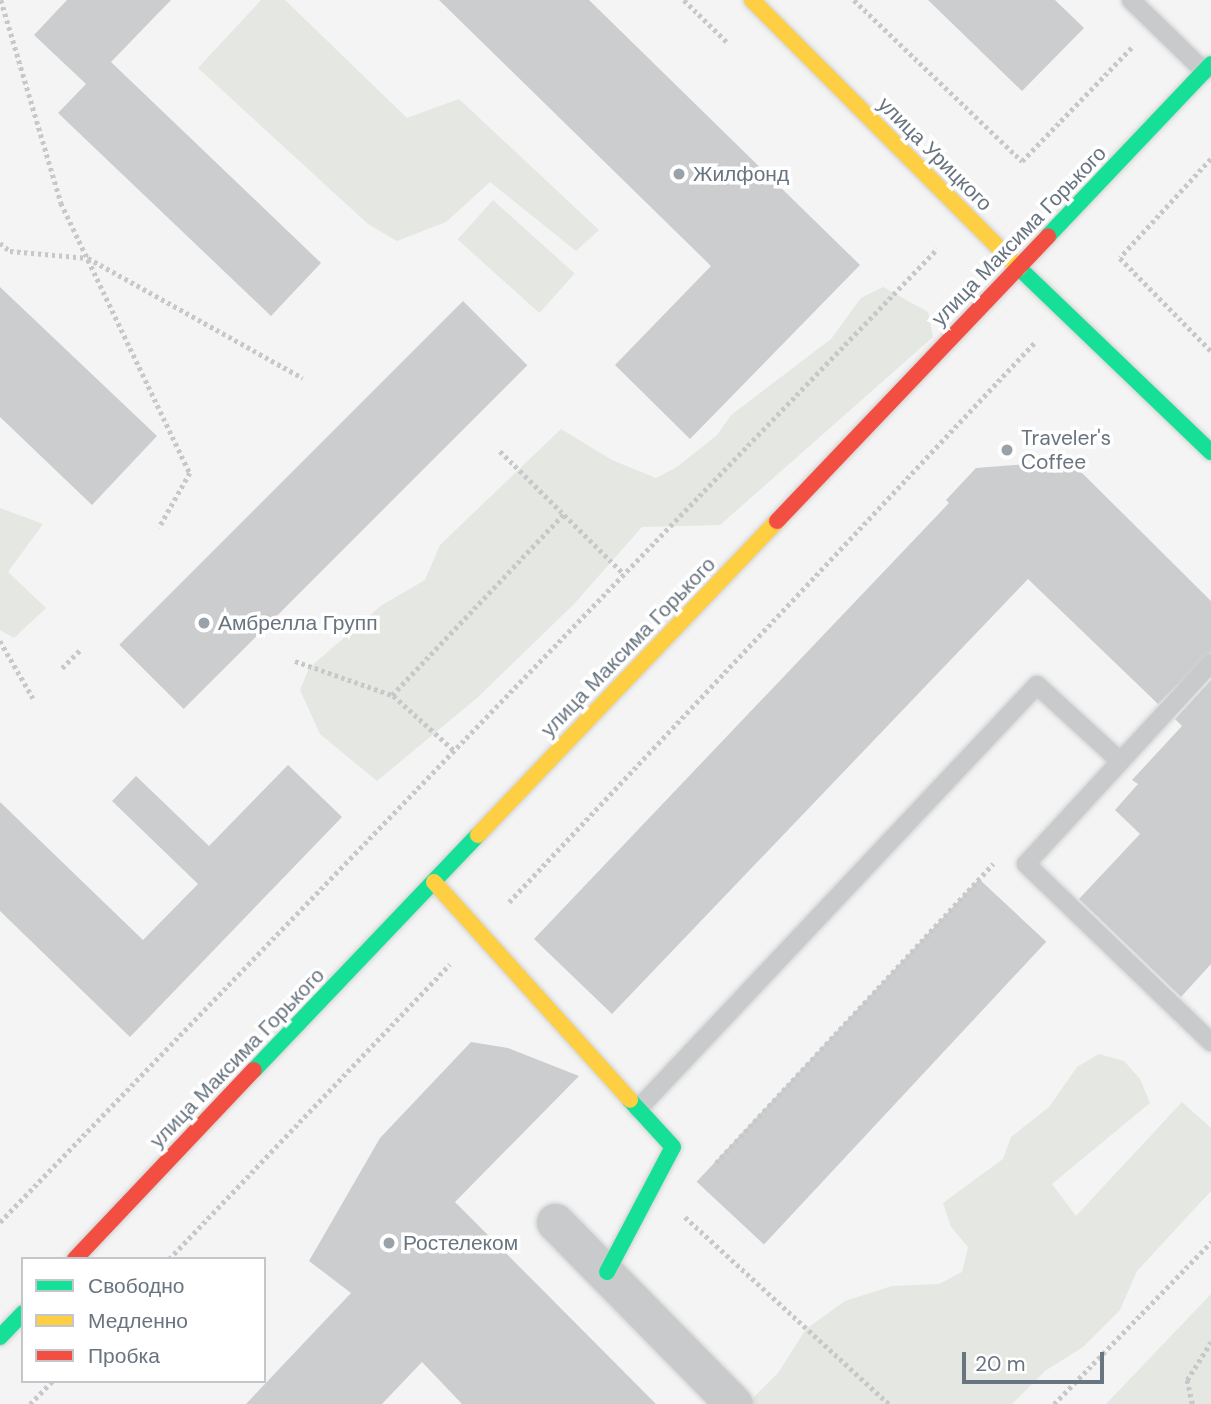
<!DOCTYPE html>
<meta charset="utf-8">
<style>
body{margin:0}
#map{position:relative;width:1211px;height:1404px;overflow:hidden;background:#f4f4f4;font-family:"DM Sans",sans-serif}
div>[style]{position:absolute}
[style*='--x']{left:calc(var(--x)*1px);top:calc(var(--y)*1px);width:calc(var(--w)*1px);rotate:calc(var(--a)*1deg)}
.green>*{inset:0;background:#e4e7e2;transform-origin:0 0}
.building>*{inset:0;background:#cccdce;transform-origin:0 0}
.path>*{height:4.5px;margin-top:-2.25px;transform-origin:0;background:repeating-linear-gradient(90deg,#c7c8c9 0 3.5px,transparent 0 7px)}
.roads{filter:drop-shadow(0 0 2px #d0d1d2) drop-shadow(0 0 2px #d0d1d2)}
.lane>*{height:18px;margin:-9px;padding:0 9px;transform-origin:9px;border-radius:9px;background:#c9cacb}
.street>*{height:37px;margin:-18.5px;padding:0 18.5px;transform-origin:18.5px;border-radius:18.5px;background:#c9cacb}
.fast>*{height:16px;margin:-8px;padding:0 8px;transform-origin:8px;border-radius:8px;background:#16e098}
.slow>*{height:16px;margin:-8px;padding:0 8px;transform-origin:8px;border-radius:8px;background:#ffcf43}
.jam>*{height:16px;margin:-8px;padding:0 8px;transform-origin:8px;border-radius:8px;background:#f24e42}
.dots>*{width:19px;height:19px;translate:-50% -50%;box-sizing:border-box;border:4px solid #fff;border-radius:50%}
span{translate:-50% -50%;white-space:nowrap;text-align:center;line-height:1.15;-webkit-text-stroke:7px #fff;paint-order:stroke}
.street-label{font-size:21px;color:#687480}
.poi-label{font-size:21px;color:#687480}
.left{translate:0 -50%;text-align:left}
.legend{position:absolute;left:21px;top:1257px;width:245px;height:126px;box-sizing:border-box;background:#fff;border:2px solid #c3c7cc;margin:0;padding:9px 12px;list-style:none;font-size:21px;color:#687480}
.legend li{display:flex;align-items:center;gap:14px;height:35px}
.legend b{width:35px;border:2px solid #c3c7cc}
.scale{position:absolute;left:962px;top:1352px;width:142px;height:32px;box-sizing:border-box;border:4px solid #687480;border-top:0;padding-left:9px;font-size:21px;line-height:24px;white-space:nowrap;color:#687480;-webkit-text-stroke:5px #fff;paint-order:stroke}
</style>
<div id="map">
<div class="green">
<i style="clip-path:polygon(261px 0,285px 0,407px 118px,459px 99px,599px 230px,576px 251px,490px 182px,446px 222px,397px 241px,368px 224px,198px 68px)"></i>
<i style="left:493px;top:200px;width:110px;height:53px;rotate:42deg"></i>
<i style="clip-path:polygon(883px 287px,928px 312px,933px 337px,720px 525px,642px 527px,574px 604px,477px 698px,377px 781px,320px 734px,300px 690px,309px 668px,382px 605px,425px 580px,440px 545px,561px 429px,612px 460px,656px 478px,677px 467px,717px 435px,731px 415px,831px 339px,861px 298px)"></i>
<i style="clip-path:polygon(0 508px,43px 524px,8px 572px,46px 608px,14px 638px,0 630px)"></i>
<i style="clip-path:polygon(1099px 1054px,1124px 1061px,1140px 1079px,1150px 1103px,1052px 1184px,1076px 1216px,1182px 1102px,1211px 1128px,1211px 1191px,1137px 1271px,1120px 1310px,1083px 1347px,1045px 1371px,1012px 1404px,747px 1404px,778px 1373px,806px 1329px,845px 1301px,892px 1286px,939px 1284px,962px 1272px,968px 1247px,951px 1227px,943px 1203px,1003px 1159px,1011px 1137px,1049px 1107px,1077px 1067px)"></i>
<i style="clip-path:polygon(1211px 1294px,1211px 1404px,1106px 1404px)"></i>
</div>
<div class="building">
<i style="clip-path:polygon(67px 0,171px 0,111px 62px,321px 263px,271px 316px,58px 113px,86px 84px,34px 35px)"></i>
<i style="clip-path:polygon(439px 0,589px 0,860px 265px,690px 439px,615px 365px,711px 266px)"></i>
<i style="clip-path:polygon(928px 0,1055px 0,1084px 28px,1022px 91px)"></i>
<i style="clip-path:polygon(0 287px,157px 436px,92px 505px,0 417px)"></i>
<i style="left:463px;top:301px;width:91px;height:486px;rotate:45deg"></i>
<i style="clip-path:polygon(1070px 461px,1211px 601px,1211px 652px,1158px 704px,1028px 579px,612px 1014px,534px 939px,949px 503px,946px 500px,976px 468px)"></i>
<i style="clip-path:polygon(1211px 680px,1211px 964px,1181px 997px,1079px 899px,1140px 834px,1115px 810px,1138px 784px,1132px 780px,1182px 726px,1175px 719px)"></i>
<i style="clip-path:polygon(288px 765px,342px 817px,130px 1037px,0 911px,0 802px,143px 940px,198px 884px,112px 801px,136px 776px,209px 846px)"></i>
<i style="left:979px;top:879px;width:92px;height:414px;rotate:43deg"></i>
<i style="clip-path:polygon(471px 1042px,508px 1048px,579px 1076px,455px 1202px,656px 1404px,462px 1404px,422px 1362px,382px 1404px,246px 1404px,351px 1293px,309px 1261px,380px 1138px)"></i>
</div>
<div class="path">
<i style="--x:1;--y:0;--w:212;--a:73.5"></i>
<i style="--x:61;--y:203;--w:299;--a:64.5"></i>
<i style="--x:190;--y:473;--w:63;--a:119.4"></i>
<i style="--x:684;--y:0;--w:62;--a:44.3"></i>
<i style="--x:854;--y:0;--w:233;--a:43.8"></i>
<i style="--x:1022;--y:161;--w:160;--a:-46"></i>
<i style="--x:1211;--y:159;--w:134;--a:132.6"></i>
<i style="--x:1120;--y:258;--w:130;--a:45.6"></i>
<i style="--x:0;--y:243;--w:13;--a:39"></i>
<i style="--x:10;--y:251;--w:78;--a:5.1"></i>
<i style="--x:88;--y:258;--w:246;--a:29.2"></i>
<i style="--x:500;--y:451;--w:173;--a:44.8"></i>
<i style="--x:0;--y:641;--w:66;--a:59.9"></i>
<i style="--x:295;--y:661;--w:103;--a:19.3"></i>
<i style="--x:62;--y:668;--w:28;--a:-45"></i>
<i style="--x:453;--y:750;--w:82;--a:-138"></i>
<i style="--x:392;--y:695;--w:250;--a:-46.5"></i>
<i style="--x:509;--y:902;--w:768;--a:-46.79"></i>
<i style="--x:716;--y:1163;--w:408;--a:-47.2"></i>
<i style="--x:685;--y:1217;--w:277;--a:42.5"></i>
<i style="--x:0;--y:1222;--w:1351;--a:-46.08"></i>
<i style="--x:169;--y:1259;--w:407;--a:-46.4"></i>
<i style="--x:30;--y:1404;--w:32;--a:-46"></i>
<i style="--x:1054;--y:1404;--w:226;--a:-45.9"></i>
<i style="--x:1192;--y:1404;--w:25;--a:-102"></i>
<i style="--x:1187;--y:1380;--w:45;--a:-57.7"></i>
</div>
<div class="roads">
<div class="lane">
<i style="--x:1131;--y:0;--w:102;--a:44.2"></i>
<i style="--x:1211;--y:663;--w:273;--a:132.6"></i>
<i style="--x:1026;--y:864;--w:257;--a:43.9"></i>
<i style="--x:638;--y:1109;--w:582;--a:-46.74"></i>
<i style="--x:1037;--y:685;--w:113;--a:42.5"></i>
</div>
<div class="street">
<i style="--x:555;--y:1222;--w:255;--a:45.5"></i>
</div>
<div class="fast">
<i style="--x:1048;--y:236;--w:237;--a:-46.5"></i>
<i style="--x:1019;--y:268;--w:266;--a:43.8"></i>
<i style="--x:254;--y:1070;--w:325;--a:-46.4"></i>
<i style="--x:607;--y:1272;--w:141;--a:-62.2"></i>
<i style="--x:673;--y:1147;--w:64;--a:-132.5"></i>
<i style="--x:0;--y:1337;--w:33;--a:-46"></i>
</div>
<div class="slow">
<i style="--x:752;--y:0;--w:378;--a:45.1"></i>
<i style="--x:478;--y:835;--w:434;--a:-46.4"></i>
<i style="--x:434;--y:882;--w:293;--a:48"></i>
</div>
<div class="jam">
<i style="--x:777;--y:521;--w:393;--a:-46.4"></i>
<i style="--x:75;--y:1259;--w:260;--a:-46.6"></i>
</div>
</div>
<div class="dots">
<i style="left:679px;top:174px;background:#99a1a9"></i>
<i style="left:1007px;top:450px;background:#99a1a9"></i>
<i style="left:204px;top:623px;background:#99a1a9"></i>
<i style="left:389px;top:1243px;background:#99a1a9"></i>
</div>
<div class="street-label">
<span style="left:935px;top:154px;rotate:45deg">улица Урицкого</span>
<span style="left:1019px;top:236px;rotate:-46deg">улица Максима Горького</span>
<span style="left:628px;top:647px;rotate:-46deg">улица Максима Горького</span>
<span style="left:237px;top:1058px;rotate:-46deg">улица Максима Горького</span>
</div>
<div class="poi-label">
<span class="left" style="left:693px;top:174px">Жилфонд</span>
<span class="left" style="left:1021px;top:450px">Traveler's<br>Coffee</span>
<span class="left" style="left:218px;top:623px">Амбрелла Групп</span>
<span class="left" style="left:403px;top:1243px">Ростелеком</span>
</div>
<ul class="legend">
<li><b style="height:9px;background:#16e098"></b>Свободно</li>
<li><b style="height:9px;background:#ffcf43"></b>Медленно</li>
<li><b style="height:9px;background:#f24e42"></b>Пробка</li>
</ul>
<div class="scale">20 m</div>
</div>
